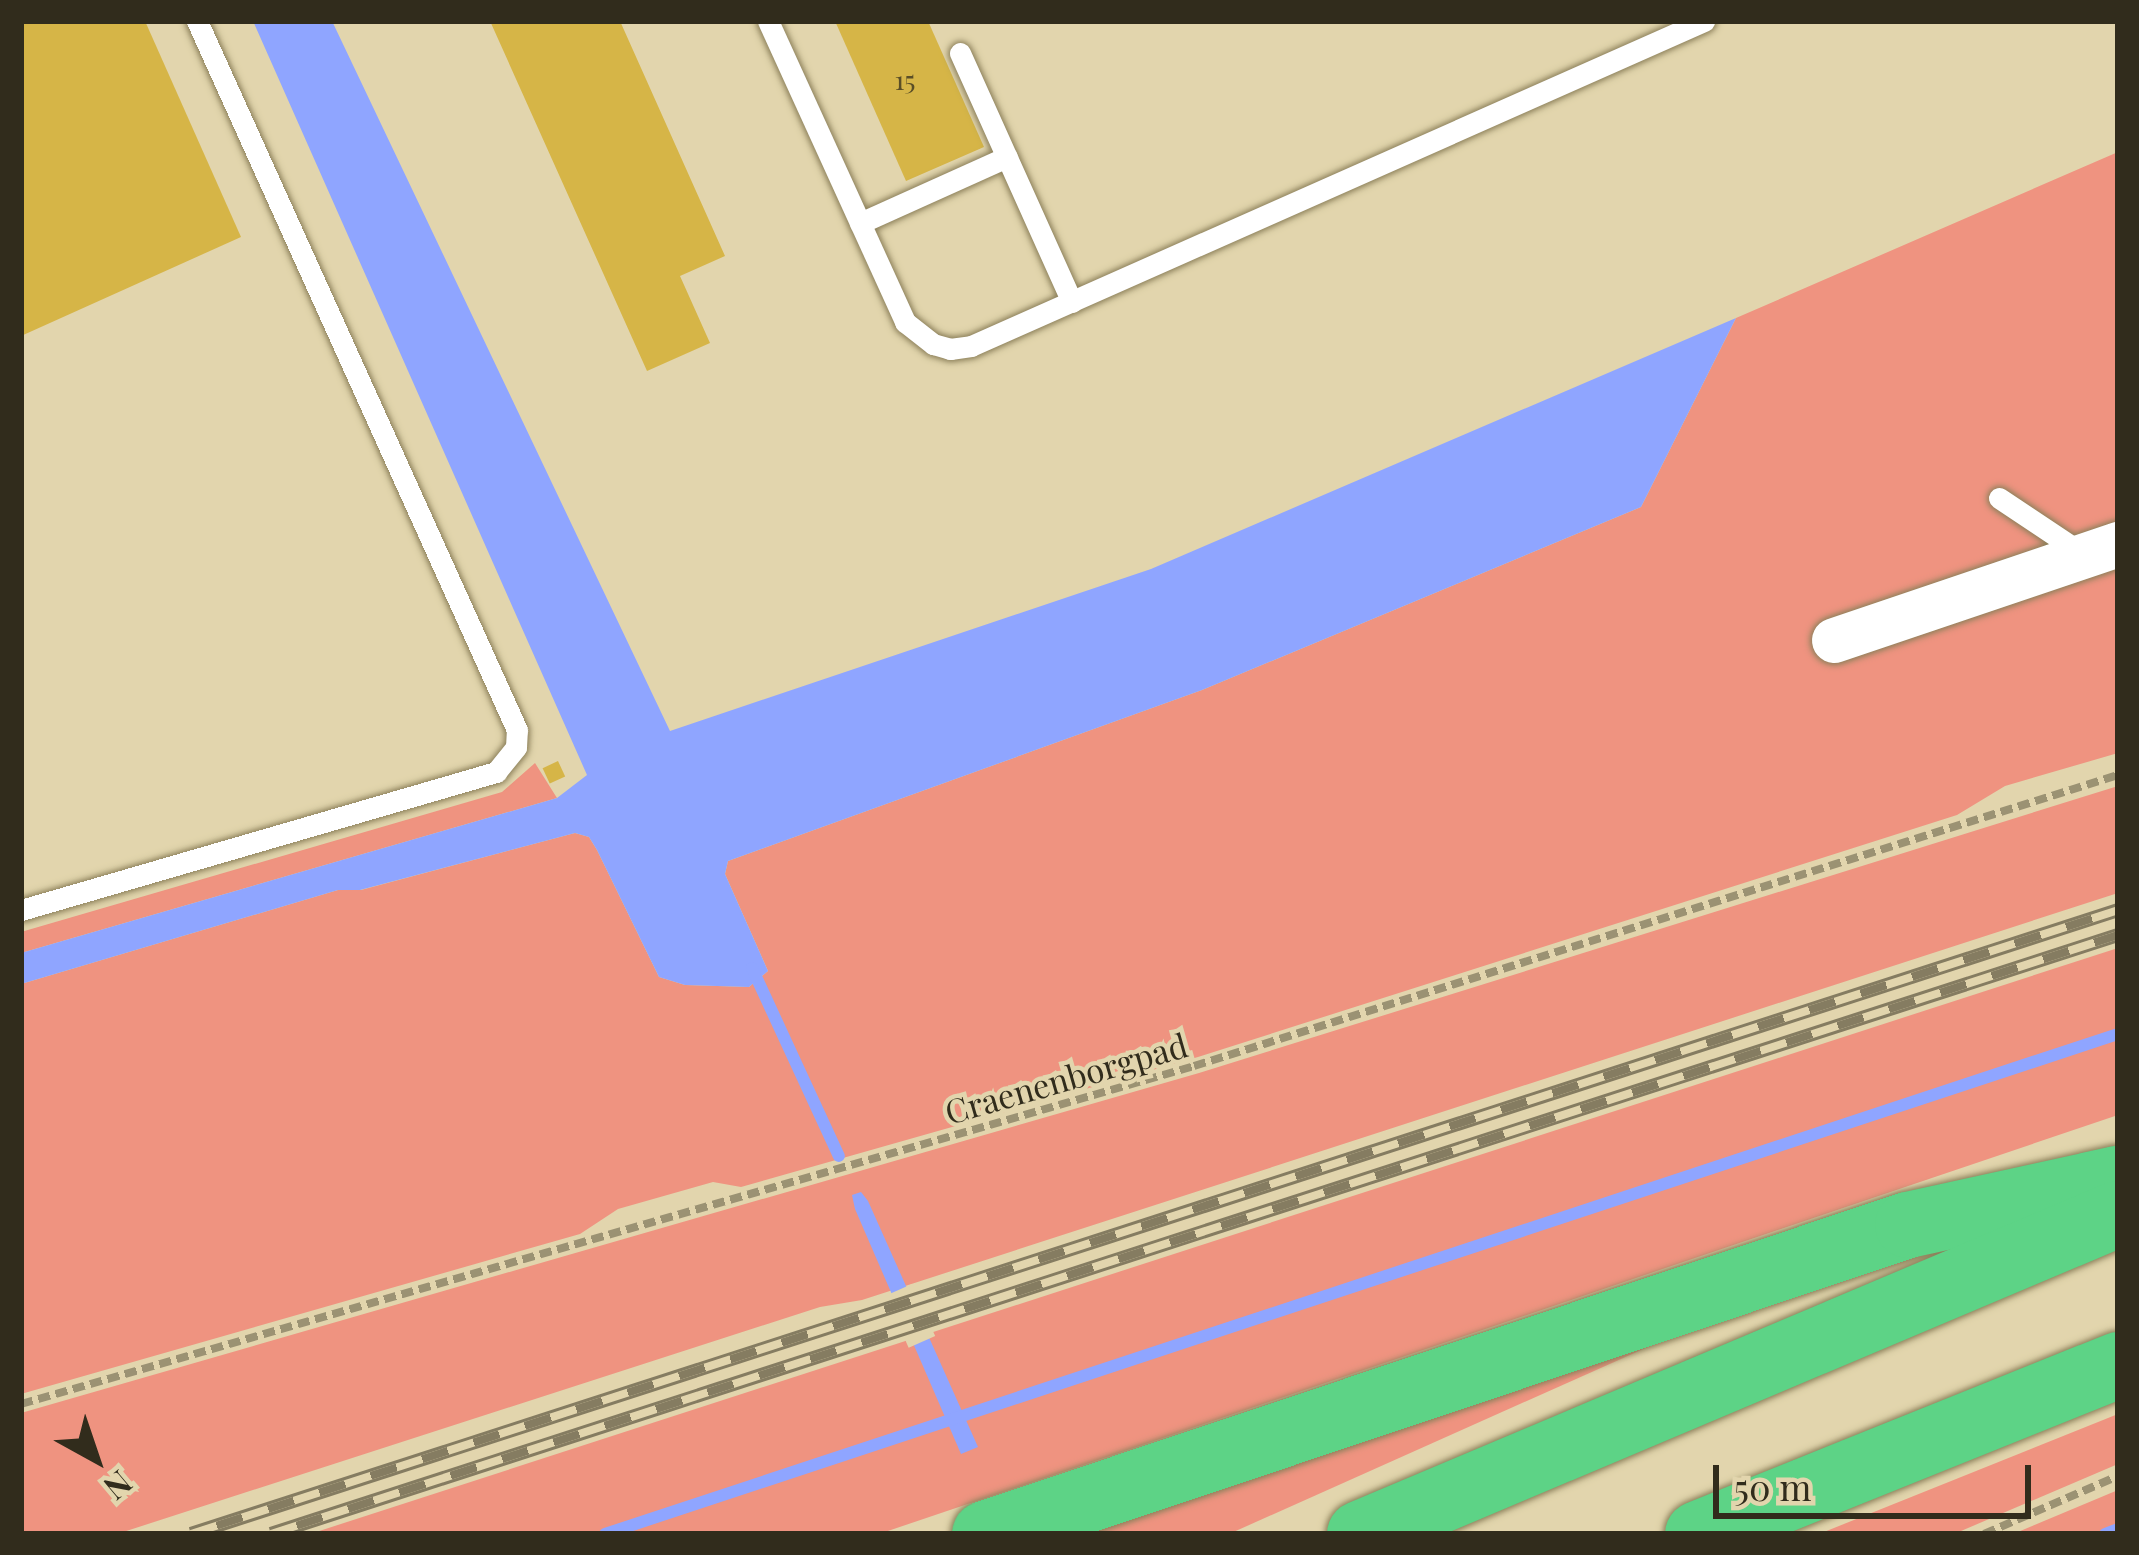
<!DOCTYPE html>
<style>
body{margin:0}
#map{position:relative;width:2139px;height:1555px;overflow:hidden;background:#e2d5ad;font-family:"Playfair Display",serif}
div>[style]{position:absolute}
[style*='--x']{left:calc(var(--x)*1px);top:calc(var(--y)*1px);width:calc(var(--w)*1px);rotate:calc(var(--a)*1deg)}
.green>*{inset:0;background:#ef9380}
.water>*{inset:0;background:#8fa5ff}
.pier>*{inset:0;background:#e2d5ad;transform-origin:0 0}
.stream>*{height:12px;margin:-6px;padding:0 6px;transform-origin:6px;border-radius:6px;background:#8fa5ff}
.building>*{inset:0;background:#d6b547;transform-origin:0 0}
.path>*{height:8px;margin-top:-4px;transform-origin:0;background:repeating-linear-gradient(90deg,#9b9273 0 12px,transparent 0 18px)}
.roads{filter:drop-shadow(0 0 3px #8c805a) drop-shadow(0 0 3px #8c805a)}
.service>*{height:21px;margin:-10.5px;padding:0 10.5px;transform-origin:10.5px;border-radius:10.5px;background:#fff}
.minor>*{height:45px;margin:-22.5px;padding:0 22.5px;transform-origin:22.5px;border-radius:22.5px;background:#fff}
.motorway>*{height:66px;margin:-33px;padding:0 33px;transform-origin:33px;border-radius:33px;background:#5dd386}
.rail>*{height:14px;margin-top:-7px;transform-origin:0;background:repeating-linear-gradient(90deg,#e2d5ad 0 27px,#857c61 0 54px);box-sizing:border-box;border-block:3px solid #857c61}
span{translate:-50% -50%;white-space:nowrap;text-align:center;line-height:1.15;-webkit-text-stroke:9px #e2d5ad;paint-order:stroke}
.number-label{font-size:27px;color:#5a4e27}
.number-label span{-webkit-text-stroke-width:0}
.street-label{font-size:33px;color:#312c1c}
.frame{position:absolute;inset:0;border:24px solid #312c1c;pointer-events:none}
.north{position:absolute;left:36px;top:1399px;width:120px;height:120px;-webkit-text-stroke:9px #e2d5ad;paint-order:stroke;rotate:140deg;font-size:33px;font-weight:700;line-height:48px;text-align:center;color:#312c1c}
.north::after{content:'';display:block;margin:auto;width:42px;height:54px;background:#312c1c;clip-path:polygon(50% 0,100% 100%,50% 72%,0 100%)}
.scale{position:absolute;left:1713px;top:1465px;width:318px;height:54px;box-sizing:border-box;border:6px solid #312c1c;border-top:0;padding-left:15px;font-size:36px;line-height:42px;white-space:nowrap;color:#312c1c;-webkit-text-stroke:9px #e2d5ad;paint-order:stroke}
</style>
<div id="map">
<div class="green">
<i style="clip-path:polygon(2118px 152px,2118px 753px,2005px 786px,1957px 815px,1198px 1057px,741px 1187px,713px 1182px,618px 1209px,580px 1234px,21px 1394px,21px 984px,338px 890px,361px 890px,575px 833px,589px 837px,597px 850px,659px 977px,685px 985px,749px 987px,768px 971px,725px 874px,728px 861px,1202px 690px,1641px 507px,1736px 318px)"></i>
<i style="clip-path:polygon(535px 763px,557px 798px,21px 953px,21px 932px,502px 792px)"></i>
<i style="clip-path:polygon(2118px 786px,2118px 893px,862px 1300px,820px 1307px,117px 1534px,21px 1534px,21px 1413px,1199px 1073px)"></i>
<i style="clip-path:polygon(2118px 948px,2118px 1115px,879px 1534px,310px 1534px)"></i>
<i style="clip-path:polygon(1782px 1287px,1229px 1534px,1026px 1534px)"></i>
<i style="clip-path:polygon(2118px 1414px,2118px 1464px,1954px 1534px,1819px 1534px)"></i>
<i style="clip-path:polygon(2118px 1490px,2118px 1534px,2013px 1534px)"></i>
</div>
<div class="water">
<i style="clip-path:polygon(253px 21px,332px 21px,670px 731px,1151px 569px,1736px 318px,1641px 507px,1202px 690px,728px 861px,725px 874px,768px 971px,749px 987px,685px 985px,659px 977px,597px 850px,589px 837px,575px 833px,360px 890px,338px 890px,21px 984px,21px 953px,557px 798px,587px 775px)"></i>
<i style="clip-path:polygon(861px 1192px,868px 1201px,978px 1447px,961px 1454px,855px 1209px,852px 1195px)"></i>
</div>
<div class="pier">
<i style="left:912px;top:1284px;width:57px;height:29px;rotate:66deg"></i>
</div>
<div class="stream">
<i style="--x:752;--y:968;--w:207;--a:65.2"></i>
<i style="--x:605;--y:1534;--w:1593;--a:-18.29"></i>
<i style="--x:2105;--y:1534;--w:14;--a:-21"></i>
</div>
<div class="building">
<i style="clip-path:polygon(21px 21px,145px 21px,241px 237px,21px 336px)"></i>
<i style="clip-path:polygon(490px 21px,620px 21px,725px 256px,680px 276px,710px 343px,647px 371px)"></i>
<i style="clip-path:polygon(835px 21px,928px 21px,984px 147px,906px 181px)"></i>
<i style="left:558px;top:761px;width:17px;height:17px;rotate:65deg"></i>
</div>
<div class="path">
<i style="--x:21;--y:1404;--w:1221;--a:-16.07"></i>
<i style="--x:1194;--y:1066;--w:969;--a:-17.48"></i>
<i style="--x:1984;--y:1534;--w:146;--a:-23.4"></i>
</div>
<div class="roads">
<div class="service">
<i style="--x:768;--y:21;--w:331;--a:65.5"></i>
<i style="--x:905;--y:322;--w:36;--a:38"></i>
<i style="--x:933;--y:344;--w:18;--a:16"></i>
<i style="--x:950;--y:349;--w:21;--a:-8"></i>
<i style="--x:971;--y:346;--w:802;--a:-23.91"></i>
<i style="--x:960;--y:53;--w:273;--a:65.8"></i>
<i style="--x:860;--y:223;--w:161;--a:-24.2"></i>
<i style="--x:1999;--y:498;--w:101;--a:33.7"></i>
<i style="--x:21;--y:910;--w:495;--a:-16.2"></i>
<i style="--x:496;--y:772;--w:32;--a:-51"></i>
<i style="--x:516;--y:747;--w:17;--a:-87"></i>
<i style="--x:517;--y:730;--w:778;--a:-114.29"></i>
</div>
<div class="minor">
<i style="--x:1834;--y:640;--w:300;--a:-18.7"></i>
</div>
<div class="motorway">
<i style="--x:985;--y:1534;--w:973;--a:-18.51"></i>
<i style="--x:1908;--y:1225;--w:215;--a:-12.4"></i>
<i style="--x:1360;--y:1534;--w:823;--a:-22.89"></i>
<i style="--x:1698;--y:1534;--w:453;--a:-21.9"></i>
</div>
</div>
<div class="rail">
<i style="--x:191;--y:1534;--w:2026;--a:-17.94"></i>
<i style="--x:271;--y:1534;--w:1942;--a:-17.97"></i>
</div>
<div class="number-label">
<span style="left:905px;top:80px">15</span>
</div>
<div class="street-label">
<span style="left:1066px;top:1078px;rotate:-16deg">Craenenborgpad</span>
</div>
<div class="frame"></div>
<div class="north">N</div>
<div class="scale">50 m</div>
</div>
